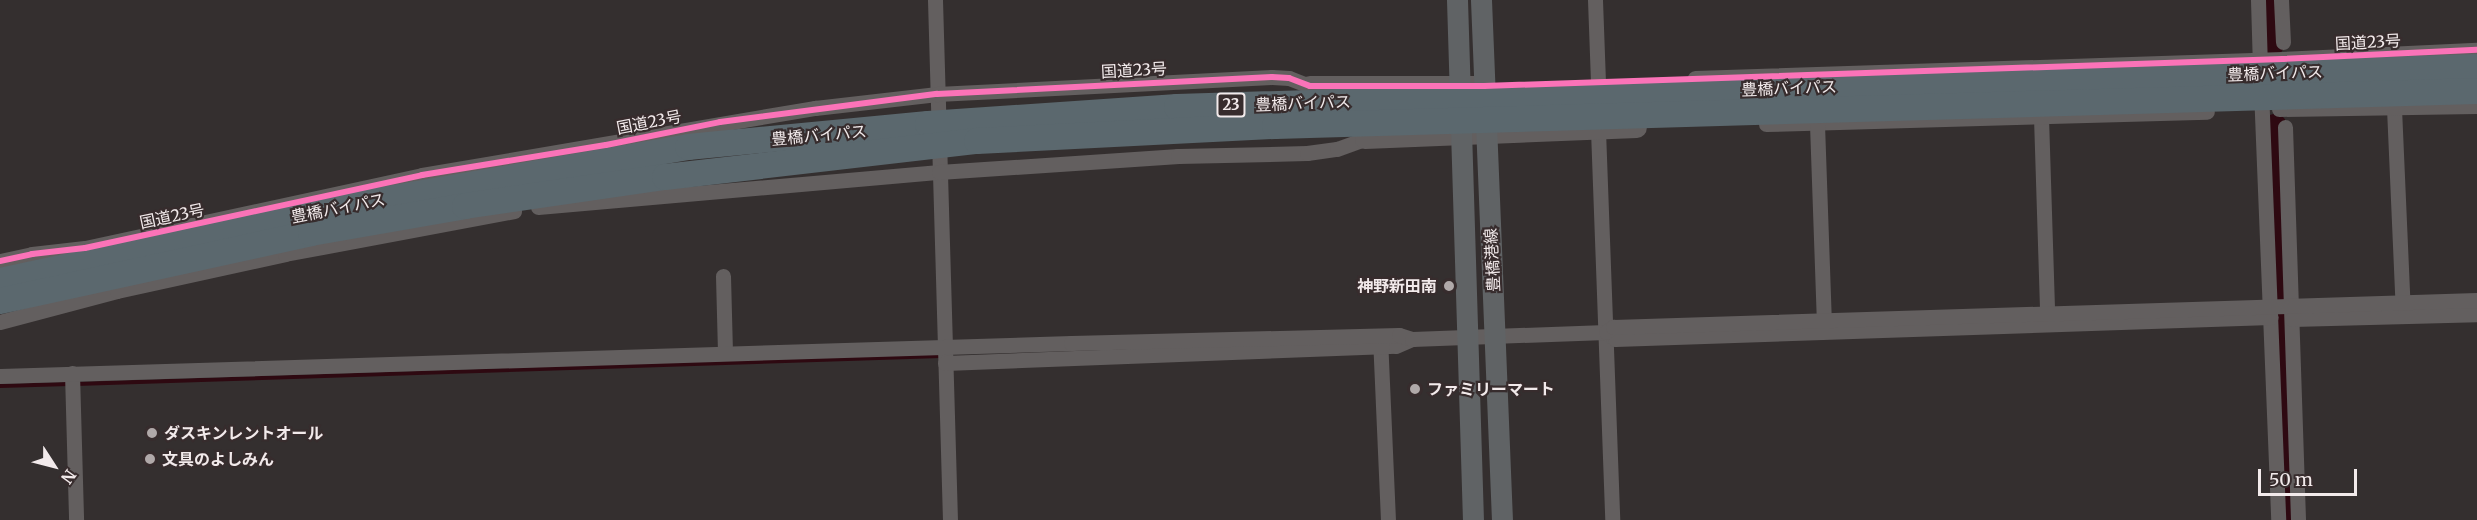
<!DOCTYPE html>
<meta charset="utf-8">
<style>
body{margin:0}
#map{position:relative;width:2477px;height:520px;overflow:hidden;background:#342f2f;font-family:Merriweather,"Noto Sans JP",serif}
div>[style]{position:absolute}
[style*='--x']{left:calc(var(--x)*1px);top:calc(var(--y)*1px);width:calc(var(--w)*1px);rotate:calc(var(--a)*1deg)}
.stream>*{height:4px;margin:-2px;padding:0 2px;transform-origin:2px;border-radius:2px;background:#2e0911}
.river>*{height:24px;margin:-12px;padding:0 12px;transform-origin:12px;border-radius:12px;background:#2e0911}
.minor>*{height:15px;margin:-7.5px;padding:0 7.5px;transform-origin:7.5px;border-radius:7.5px;background:#635f5f}
.tertiary>*{height:20px;margin:-10px;padding:0 10px;transform-origin:10px;border-radius:10px;background:#635f5f}
.secondary>*{height:21px;margin:-10.5px;padding:0 10.5px;transform-origin:10.5px;border-radius:10.5px;background:#606365}
.trunk>*{height:26px;margin:-13px;padding:0 13px;transform-origin:13px;border-radius:13px;background:#5b686e}
.cycleway>*{height:6px;margin:-3px;padding:0 3px;transform-origin:3px;border-radius:3px;background:#fb73b8}
.dots>*{width:16px;height:16px;translate:-50% -50%;box-sizing:border-box;border:3px solid #372c2d;border-radius:50%}
span{translate:-50% -50%;white-space:nowrap;text-align:center;line-height:1.15;-webkit-text-stroke:4.5px #372c2d;paint-order:stroke}
.shield-label span{padding:2px 4px;background:#372c2d;border:2px solid;border-radius:4px;-webkit-text-stroke-width:0}
.shield-label{font-size:15px;color:#f2eaeb;font-weight:700}
.street-label{font-size:16px;color:#f2eaeb}
.poi-label{font-size:16px;color:#f2eaeb;font-weight:700}
.right{translate:-100% -50%;text-align:right}
.left{translate:0 -50%;text-align:left}
.north{position:absolute;left:24px;top:436px;width:60px;height:60px;-webkit-text-stroke:4px #372c2d;paint-order:stroke;rotate:126deg;font-size:16px;font-weight:700;line-height:24px;text-align:center;color:#f2eaeb}
.north::after{content:'';display:block;margin:auto;width:21px;height:27px;background:#f2eaeb;clip-path:polygon(50% 0,100% 100%,50% 72%,0 100%)}
.scale{position:absolute;left:2258px;top:469px;width:99px;height:27px;box-sizing:border-box;border:3px solid #f2eaeb;border-top:0;padding-left:8px;font-size:18px;line-height:21px;white-space:nowrap;color:#f2eaeb;-webkit-text-stroke:4px #372c2d;paint-order:stroke}
</style>
<div id="map">
<div class="stream">
<i style="--x:76;--y:384;--w:865;--a:-1.85"></i>
<i style="--x:0;--y:386;--w:69;--a:-1.7"></i>
</div>
<div class="river">
<i style="--x:2270;--y:0;--w:45;--a:87.5"></i>
<i style="--x:2275;--y:126;--w:394;--a:88.1"></i>
</div>
<div class="minor">
<i style="--x:935;--y:0;--w:520;--a:88.35"></i>
<i style="--x:1595;--y:0;--w:82;--a:87.9"></i>
<i style="--x:2258;--y:0;--w:66;--a:88.3"></i>
<i style="--x:2281;--y:0;--w:42;--a:87.3"></i>
<i style="--x:1695;--y:78;--w:588;--a:-1.85"></i>
<i style="--x:2283;--y:59;--w:194;--a:-2.7"></i>
<i style="--x:2261;--y:90;--w:430;--a:87.7"></i>
<i style="--x:2394;--y:108;--w:208;--a:87.5"></i>
<i style="--x:2279;--y:109;--w:198;--a:-0.9"></i>
<i style="--x:2041;--y:117;--w:195;--a:88.2"></i>
<i style="--x:1766;--y:124;--w:441;--a:-1.6"></i>
<i style="--x:1817;--y:124;--w:196;--a:88"></i>
<i style="--x:2285;--y:127;--w:393;--a:88.1"></i>
<i style="--x:1598;--y:130;--w:390;--a:87.9"></i>
<i style="--x:538;--y:207;--w:403;--a:-5"></i>
<i style="--x:939;--y:172;--w:240;--a:-3.8"></i>
<i style="--x:1178;--y:156;--w:129;--a:-1.3"></i>
<i style="--x:1307;--y:153;--w:30;--a:-8"></i>
<i style="--x:1337;--y:149;--w:30;--a:-20"></i>
<i style="--x:0;--y:261;--w:33;--a:-12"></i>
<i style="--x:32;--y:254;--w:53;--a:-6.5"></i>
<i style="--x:85;--y:248;--w:345;--a:-12.2"></i>
<i style="--x:422;--y:175;--w:399;--a:-9.7"></i>
<i style="--x:815;--y:108;--w:123;--a:-6.5"></i>
<i style="--x:937;--y:94;--w:335;--a:-2.9"></i>
<i style="--x:1272;--y:77;--w:17;--a:3"></i>
<i style="--x:1289;--y:78;--w:22;--a:21"></i>
<i style="--x:723;--y:276;--w:77;--a:88.5"></i>
<i style="--x:2292;--y:319;--w:185;--a:-1.5"></i>
<i style="--x:0;--y:322;--w:121;--a:-14.8"></i>
<i style="--x:117;--y:291;--w:172;--a:-12.4"></i>
<i style="--x:285;--y:254;--w:233;--a:-10.6"></i>
<i style="--x:1606;--y:332;--w:11;--a:38"></i>
<i style="--x:1615;--y:339;--w:656;--a:-1.92"></i>
<i style="--x:1380;--y:337;--w:183;--a:87.5"></i>
<i style="--x:945;--y:363;--w:451;--a:-2.2"></i>
<i style="--x:1396;--y:346;--w:17;--a:-24"></i>
<i style="--x:72;--y:373;--w:147;--a:88.4"></i>
<i style="--x:0;--y:376;--w:1072;--a:-1.76"></i>
<i style="--x:1071;--y:343;--w:328;--a:-1.4"></i>
<i style="--x:1399;--y:335;--w:14;--a:17"></i>
<i style="--x:1412;--y:339;--w:194;--a:-2.1"></i>
<i style="--x:1606;--y:332;--w:9;--a:-36"></i>
<i style="--x:1613;--y:327;--w:864;--a:-1.79"></i>
</div>
<div class="tertiary">
<i style="--x:1310;--y:86;--w:165;--a:0"></i>
<i style="--x:1365;--y:139;--w:272;--a:-2.3"></i>
</div>
<div class="secondary">
<i style="--x:1457;--y:0;--w:520;--a:88.24"></i>
<i style="--x:1481;--y:0;--w:520;--a:87.69"></i>
</div>
<div class="trunk">
<i style="--x:0;--y:281;--w:378;--a:-12.1"></i>
<i style="--x:370;--y:202;--w:323;--a:-9.8"></i>
<i style="--x:688;--y:147;--w:241;--a:-5.5"></i>
<i style="--x:928;--y:124;--w:250;--a:-3.9"></i>
<i style="--x:1177;--y:107;--w:1301;--a:-1.76"></i>
<i style="--x:0;--y:301;--w:318;--a:-12.3"></i>
<i style="--x:311;--y:233;--w:156;--a:-9.9"></i>
<i style="--x:465;--y:206;--w:202;--a:-8.3"></i>
<i style="--x:665;--y:177;--w:314;--a:-6.6"></i>
<i style="--x:977;--y:141;--w:298;--a:-2.9"></i>
<i style="--x:1275;--y:126;--w:1203;--a:-1.67"></i>
</div>
<div class="cycleway">
<i style="--x:0;--y:261;--w:33;--a:-12"></i>
<i style="--x:32;--y:254;--w:53;--a:-6.5"></i>
<i style="--x:85;--y:248;--w:345;--a:-12.2"></i>
<i style="--x:422;--y:175;--w:186;--a:-9.3"></i>
<i style="--x:606;--y:145;--w:116;--a:-11.4"></i>
<i style="--x:720;--y:122;--w:219;--a:-7.4"></i>
<i style="--x:937;--y:94;--w:335;--a:-2.9"></i>
<i style="--x:1272;--y:77;--w:17;--a:3"></i>
<i style="--x:1289;--y:78;--w:22;--a:21"></i>
<i style="--x:1310;--y:86;--w:174;--a:0"></i>
<i style="--x:1484;--y:86;--w:799;--a:-1.94"></i>
<i style="--x:2283;--y:59;--w:194;--a:-2.7"></i>
</div>
<div class="dots">
<i style="left:1449px;top:286px;background:#b0a9a9"></i>
<i style="left:1415px;top:389px;background:#b0a9a9"></i>
<i style="left:152px;top:433px;background:#b0a9a9"></i>
<i style="left:150px;top:459px;background:#b0a9a9"></i>
</div>
<div class="shield-label">
<span style="left:1231px;top:105px">23</span>
</div>
<div class="street-label">
<span style="left:2368px;top:42px;rotate:-3deg">国道23号</span>
<span style="left:1134px;top:70px;rotate:-3deg">国道23号</span>
<span style="left:2275px;top:73px;rotate:-2deg">豊橋バイパス</span>
<span style="left:1789px;top:88px;rotate:-2deg">豊橋バイパス</span>
<span style="left:1303px;top:103px;rotate:-2deg">豊橋バイパス</span>
<span style="left:649px;top:122px;rotate:-11deg">国道23号</span>
<span style="left:819px;top:135px;rotate:-5deg">豊橋バイパス</span>
<span style="left:338px;top:208px;rotate:-11deg">豊橋バイパス</span>
<span style="left:172px;top:216px;rotate:-12deg">国道23号</span>
<span style="left:1492px;top:260px;rotate:-93deg">豊橋港線</span>
</div>
<div class="poi-label">
<span class="right" style="left:1437px;top:286px">神野新田南</span>
<span class="left" style="left:1427px;top:389px">ファミリーマート</span>
<span class="left" style="left:164px;top:433px">ダスキンレントオール</span>
<span class="left" style="left:162px;top:459px">文具のよしみん</span>
</div>
<div class="north">N</div>
<div class="scale">50 m</div>
</div>
